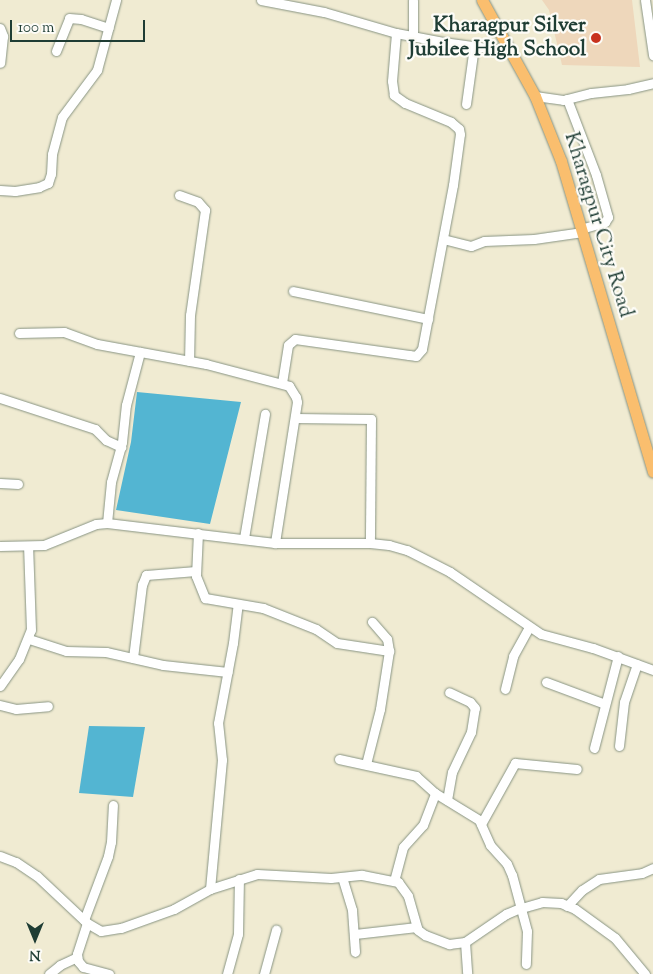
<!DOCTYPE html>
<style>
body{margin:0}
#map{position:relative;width:653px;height:974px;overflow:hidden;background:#f0ebd2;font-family:"Sorts Mill Goudy",serif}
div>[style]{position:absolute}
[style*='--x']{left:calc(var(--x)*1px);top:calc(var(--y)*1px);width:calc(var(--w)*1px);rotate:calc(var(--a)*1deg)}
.built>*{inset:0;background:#eed7bb}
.water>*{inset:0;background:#53b5d2}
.roads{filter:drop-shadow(0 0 1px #889483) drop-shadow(0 0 1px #889483)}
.minor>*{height:9px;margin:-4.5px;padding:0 4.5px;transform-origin:4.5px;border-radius:4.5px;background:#fff}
.major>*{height:11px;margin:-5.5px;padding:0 5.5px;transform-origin:5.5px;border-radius:5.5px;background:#fabe6e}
.dots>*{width:14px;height:14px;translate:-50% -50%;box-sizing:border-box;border:2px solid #fdfcf7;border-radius:50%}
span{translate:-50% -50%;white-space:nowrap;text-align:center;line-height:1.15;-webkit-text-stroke:4.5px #fdfcf7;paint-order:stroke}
.poi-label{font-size:21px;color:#1f3d34;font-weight:700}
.right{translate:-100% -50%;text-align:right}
.street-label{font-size:21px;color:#1f3d34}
.north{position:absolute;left:10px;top:914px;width:50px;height:50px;-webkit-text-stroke:4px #fdfcf7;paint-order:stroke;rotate:180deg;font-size:14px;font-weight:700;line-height:20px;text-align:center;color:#1f3d34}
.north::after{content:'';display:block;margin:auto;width:18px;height:22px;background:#1f3d34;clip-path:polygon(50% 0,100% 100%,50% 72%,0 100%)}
.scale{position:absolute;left:10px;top:20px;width:135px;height:22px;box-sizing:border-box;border:2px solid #1f3d34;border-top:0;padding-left:6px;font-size:15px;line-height:18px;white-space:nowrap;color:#1f3d34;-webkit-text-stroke:4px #fdfcf7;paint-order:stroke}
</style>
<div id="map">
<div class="built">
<i style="clip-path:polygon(542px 0,632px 0,640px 67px,562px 65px,549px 10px)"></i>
</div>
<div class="water">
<i style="clip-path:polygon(137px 392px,241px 402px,210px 524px,116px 510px,131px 442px)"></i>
<i style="clip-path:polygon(89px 726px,145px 727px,133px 797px,79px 793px)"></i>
</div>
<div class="roads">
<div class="minor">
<i style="--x:261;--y:0;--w:64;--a:10.8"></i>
<i style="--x:324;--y:12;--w:75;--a:16.3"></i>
<i style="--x:396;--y:33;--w:48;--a:10.8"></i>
<i style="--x:443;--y:42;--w:68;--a:7.7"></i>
<i style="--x:413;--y:0;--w:37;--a:90"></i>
<i style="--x:645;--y:0;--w:56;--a:81.7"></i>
<i style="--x:0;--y:28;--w:9;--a:69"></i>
<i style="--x:3;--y:36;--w:27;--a:96"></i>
<i style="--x:56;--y:51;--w:35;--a:-68"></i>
<i style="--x:69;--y:18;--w:12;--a:5"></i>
<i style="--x:81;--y:19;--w:29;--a:18"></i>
<i style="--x:535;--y:96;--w:28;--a:8"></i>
<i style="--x:563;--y:100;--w:29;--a:-14"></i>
<i style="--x:591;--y:93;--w:37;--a:-6"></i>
<i style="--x:628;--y:89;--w:26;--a:-13"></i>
<i style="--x:567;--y:99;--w:81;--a:69.1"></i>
<i style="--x:596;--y:175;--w:44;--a:74.1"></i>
<i style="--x:608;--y:217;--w:6;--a:121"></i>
<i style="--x:605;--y:222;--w:25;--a:164"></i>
<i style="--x:466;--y:104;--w:59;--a:-82.1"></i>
<i style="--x:0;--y:190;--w:15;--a:4"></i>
<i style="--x:15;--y:191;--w:24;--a:-9"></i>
<i style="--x:39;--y:187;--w:10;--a:-24"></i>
<i style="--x:48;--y:183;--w:9;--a:-72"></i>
<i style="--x:51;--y:174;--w:20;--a:-87"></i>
<i style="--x:52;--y:154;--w:38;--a:-75"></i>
<i style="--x:62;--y:117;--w:59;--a:-53.3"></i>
<i style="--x:97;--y:70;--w:73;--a:-74.8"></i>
<i style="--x:179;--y:195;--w:20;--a:20"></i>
<i style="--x:198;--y:202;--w:11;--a:49"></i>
<i style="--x:205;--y:210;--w:106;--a:98.1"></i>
<i style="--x:190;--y:315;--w:46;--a:91.2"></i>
<i style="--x:443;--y:239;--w:29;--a:14"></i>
<i style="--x:471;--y:246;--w:14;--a:-21"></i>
<i style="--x:484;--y:241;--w:50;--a:-2.3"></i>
<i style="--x:534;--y:239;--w:49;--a:-8.3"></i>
<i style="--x:293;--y:291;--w:138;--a:11.7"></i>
<i style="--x:19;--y:333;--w:45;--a:-1.3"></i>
<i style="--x:64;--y:332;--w:35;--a:20"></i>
<i style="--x:97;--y:344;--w:111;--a:10.4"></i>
<i style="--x:206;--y:364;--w:86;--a:14.8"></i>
<i style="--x:289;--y:386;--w:13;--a:58"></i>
<i style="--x:296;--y:397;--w:5;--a:79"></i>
<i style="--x:297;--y:402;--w:143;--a:98.9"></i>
<i style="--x:282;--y:383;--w:38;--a:-81"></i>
<i style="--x:288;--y:345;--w:9;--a:-41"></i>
<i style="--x:295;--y:339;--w:115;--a:8"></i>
<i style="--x:409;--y:355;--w:7;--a:8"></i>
<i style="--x:416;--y:356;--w:9;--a:-49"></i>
<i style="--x:422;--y:349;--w:167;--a:-79.3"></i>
<i style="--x:453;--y:185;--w:51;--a:-82.2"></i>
<i style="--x:460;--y:134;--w:5;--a:-101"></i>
<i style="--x:459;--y:129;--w:11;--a:-139"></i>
<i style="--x:451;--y:122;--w:50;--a:-157.6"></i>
<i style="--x:405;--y:103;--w:14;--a:-144"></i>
<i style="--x:394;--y:95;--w:14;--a:-98"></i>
<i style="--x:392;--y:81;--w:48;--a:-85.2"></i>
<i style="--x:0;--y:398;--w:100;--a:18.1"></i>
<i style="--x:95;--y:429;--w:16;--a:45"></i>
<i style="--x:106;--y:440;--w:17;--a:25"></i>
<i style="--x:295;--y:418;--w:76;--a:0.8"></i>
<i style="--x:371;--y:419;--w:124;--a:90.5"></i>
<i style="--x:0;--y:483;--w:18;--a:3"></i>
<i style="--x:107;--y:523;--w:41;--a:-84.4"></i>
<i style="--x:111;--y:482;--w:41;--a:-74.6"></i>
<i style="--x:122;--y:442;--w:37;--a:-84"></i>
<i style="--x:126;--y:405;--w:55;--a:-75.2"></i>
<i style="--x:198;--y:533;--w:43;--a:92.7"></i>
<i style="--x:196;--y:576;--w:24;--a:68"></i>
<i style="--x:205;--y:598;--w:59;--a:9.8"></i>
<i style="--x:263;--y:608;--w:57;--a:21.6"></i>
<i style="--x:316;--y:629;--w:25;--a:34"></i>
<i style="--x:337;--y:643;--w:53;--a:8.7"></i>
<i style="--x:244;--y:538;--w:126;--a:-80.4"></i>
<i style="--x:0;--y:546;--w:44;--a:-1.3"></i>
<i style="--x:44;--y:545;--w:56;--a:-22"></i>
<i style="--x:96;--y:524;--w:11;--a:-5"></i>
<i style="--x:107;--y:523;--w:169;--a:6.8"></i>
<i style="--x:275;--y:543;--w:95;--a:0"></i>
<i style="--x:370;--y:543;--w:19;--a:6"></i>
<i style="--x:389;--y:545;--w:19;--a:16"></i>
<i style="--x:407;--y:550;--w:48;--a:27.1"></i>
<i style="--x:450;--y:572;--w:110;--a:34.3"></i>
<i style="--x:541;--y:634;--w:54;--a:15.1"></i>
<i style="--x:593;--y:648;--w:64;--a:20.1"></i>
<i style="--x:29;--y:639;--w:39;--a:18"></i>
<i style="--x:66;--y:651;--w:40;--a:1.4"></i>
<i style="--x:106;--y:652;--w:58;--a:12.8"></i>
<i style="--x:163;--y:665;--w:65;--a:6.1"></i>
<i style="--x:133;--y:658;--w:74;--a:-83"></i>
<i style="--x:142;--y:585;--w:11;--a:-68"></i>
<i style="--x:146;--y:575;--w:50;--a:-4.6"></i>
<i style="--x:546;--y:682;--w:63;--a:20.4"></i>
<i style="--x:0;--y:686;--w:33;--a:-55"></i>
<i style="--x:19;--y:659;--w:31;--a:-68"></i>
<i style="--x:31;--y:630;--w:84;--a:-92"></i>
<i style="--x:505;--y:689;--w:34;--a:-76"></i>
<i style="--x:513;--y:656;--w:33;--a:-61"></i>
<i style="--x:0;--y:705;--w:16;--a:14"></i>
<i style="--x:16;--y:709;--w:32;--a:-5"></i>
<i style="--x:619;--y:746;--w:44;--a:-83.5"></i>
<i style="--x:624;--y:702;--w:40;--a:-71.1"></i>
<i style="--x:594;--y:748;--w:95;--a:-75.4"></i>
<i style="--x:339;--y:759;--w:79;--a:12.4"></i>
<i style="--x:416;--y:776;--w:25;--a:42"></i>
<i style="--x:435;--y:793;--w:52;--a:31.5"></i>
<i style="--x:479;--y:820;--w:27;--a:66"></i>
<i style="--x:490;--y:845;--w:25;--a:48"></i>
<i style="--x:507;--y:864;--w:12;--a:66"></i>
<i style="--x:512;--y:875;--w:58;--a:75"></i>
<i style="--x:527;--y:931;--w:33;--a:92"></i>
<i style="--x:366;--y:764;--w:57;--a:-75.7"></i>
<i style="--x:380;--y:709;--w:59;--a:-81.2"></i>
<i style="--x:389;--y:651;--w:12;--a:-99"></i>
<i style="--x:387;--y:639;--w:23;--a:-131"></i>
<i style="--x:447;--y:800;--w:28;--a:-80"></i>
<i style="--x:452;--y:772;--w:44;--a:-64.6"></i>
<i style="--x:471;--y:732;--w:24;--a:-81"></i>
<i style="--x:475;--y:708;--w:8;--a:-130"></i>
<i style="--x:470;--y:702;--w:23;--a:-155"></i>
<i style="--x:481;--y:824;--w:70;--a:-60.9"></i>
<i style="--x:515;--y:763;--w:62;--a:5.5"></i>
<i style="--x:0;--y:856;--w:17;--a:21"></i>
<i style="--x:16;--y:862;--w:25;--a:34"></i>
<i style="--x:37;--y:876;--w:69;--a:43.2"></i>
<i style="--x:87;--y:923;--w:16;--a:30"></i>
<i style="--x:101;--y:931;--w:20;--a:-9"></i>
<i style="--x:121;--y:928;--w:56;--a:-19.7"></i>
<i style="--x:174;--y:909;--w:41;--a:-29.1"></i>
<i style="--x:210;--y:889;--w:49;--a:-17.7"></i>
<i style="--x:257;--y:874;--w:74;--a:3.1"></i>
<i style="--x:331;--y:878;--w:31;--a:-6"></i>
<i style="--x:362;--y:875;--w:37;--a:11"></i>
<i style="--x:398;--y:882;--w:17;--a:54"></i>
<i style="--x:408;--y:896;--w:35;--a:74"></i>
<i style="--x:418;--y:930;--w:9;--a:36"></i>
<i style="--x:425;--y:935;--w:26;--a:21"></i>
<i style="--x:449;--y:944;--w:16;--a:-7"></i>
<i style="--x:465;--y:942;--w:50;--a:-34.3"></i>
<i style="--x:506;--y:914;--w:13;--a:-23"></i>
<i style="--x:518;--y:909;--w:25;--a:-16"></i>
<i style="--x:542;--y:902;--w:19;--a:3"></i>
<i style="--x:561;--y:903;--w:15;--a:23"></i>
<i style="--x:575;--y:909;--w:49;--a:35.9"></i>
<i style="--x:615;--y:938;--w:47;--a:50.2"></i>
<i style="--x:342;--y:877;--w:34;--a:73"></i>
<i style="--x:352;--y:910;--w:42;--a:85.9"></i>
<i style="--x:394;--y:881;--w:35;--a:-75"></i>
<i style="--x:403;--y:847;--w:30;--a:-48"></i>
<i style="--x:423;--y:825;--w:34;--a:-69"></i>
<i style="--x:210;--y:889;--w:130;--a:-84.7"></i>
<i style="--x:222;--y:760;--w:37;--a:-96"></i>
<i style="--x:218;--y:723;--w:81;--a:-79.4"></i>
<i style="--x:233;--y:643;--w:39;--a:-83"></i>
<i style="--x:567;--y:906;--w:22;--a:-47"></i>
<i style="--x:582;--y:890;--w:20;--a:-33"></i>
<i style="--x:599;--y:879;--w:43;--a:-7.9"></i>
<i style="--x:642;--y:873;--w:12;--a:-24"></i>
<i style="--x:84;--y:920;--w:68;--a:-69.4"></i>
<i style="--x:108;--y:856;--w:14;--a:-78"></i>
<i style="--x:111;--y:842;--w:37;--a:-87"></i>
<i style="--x:87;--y:923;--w:33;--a:108"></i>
<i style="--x:77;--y:954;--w:7;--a:82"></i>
<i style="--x:78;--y:961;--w:8;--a:50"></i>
<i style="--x:83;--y:967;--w:27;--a:15"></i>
<i style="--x:355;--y:934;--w:62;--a:-6.4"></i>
<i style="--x:465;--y:942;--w:32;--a:86"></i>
<i style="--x:49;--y:974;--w:14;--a:-39"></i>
<i style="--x:60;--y:965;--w:19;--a:-25"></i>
<i style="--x:227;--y:974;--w:41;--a:-74.6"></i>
<i style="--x:238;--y:934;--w:55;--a:-89"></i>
<i style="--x:264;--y:974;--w:46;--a:-74.7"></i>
</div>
<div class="major">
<i style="--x:482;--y:0;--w:110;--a:61.1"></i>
<i style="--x:535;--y:96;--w:70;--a:68.2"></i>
<i style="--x:561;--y:161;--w:324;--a:73.5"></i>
</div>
</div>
<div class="dots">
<i style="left:596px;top:38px;background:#c8321e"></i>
</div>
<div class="poi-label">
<span class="right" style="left:586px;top:38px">Kharagpur Silver<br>Jubilee High School</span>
</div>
<div class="street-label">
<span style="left:598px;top:225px;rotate:73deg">Kharagpur City Road</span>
</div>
<div class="north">N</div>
<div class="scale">100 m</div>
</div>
